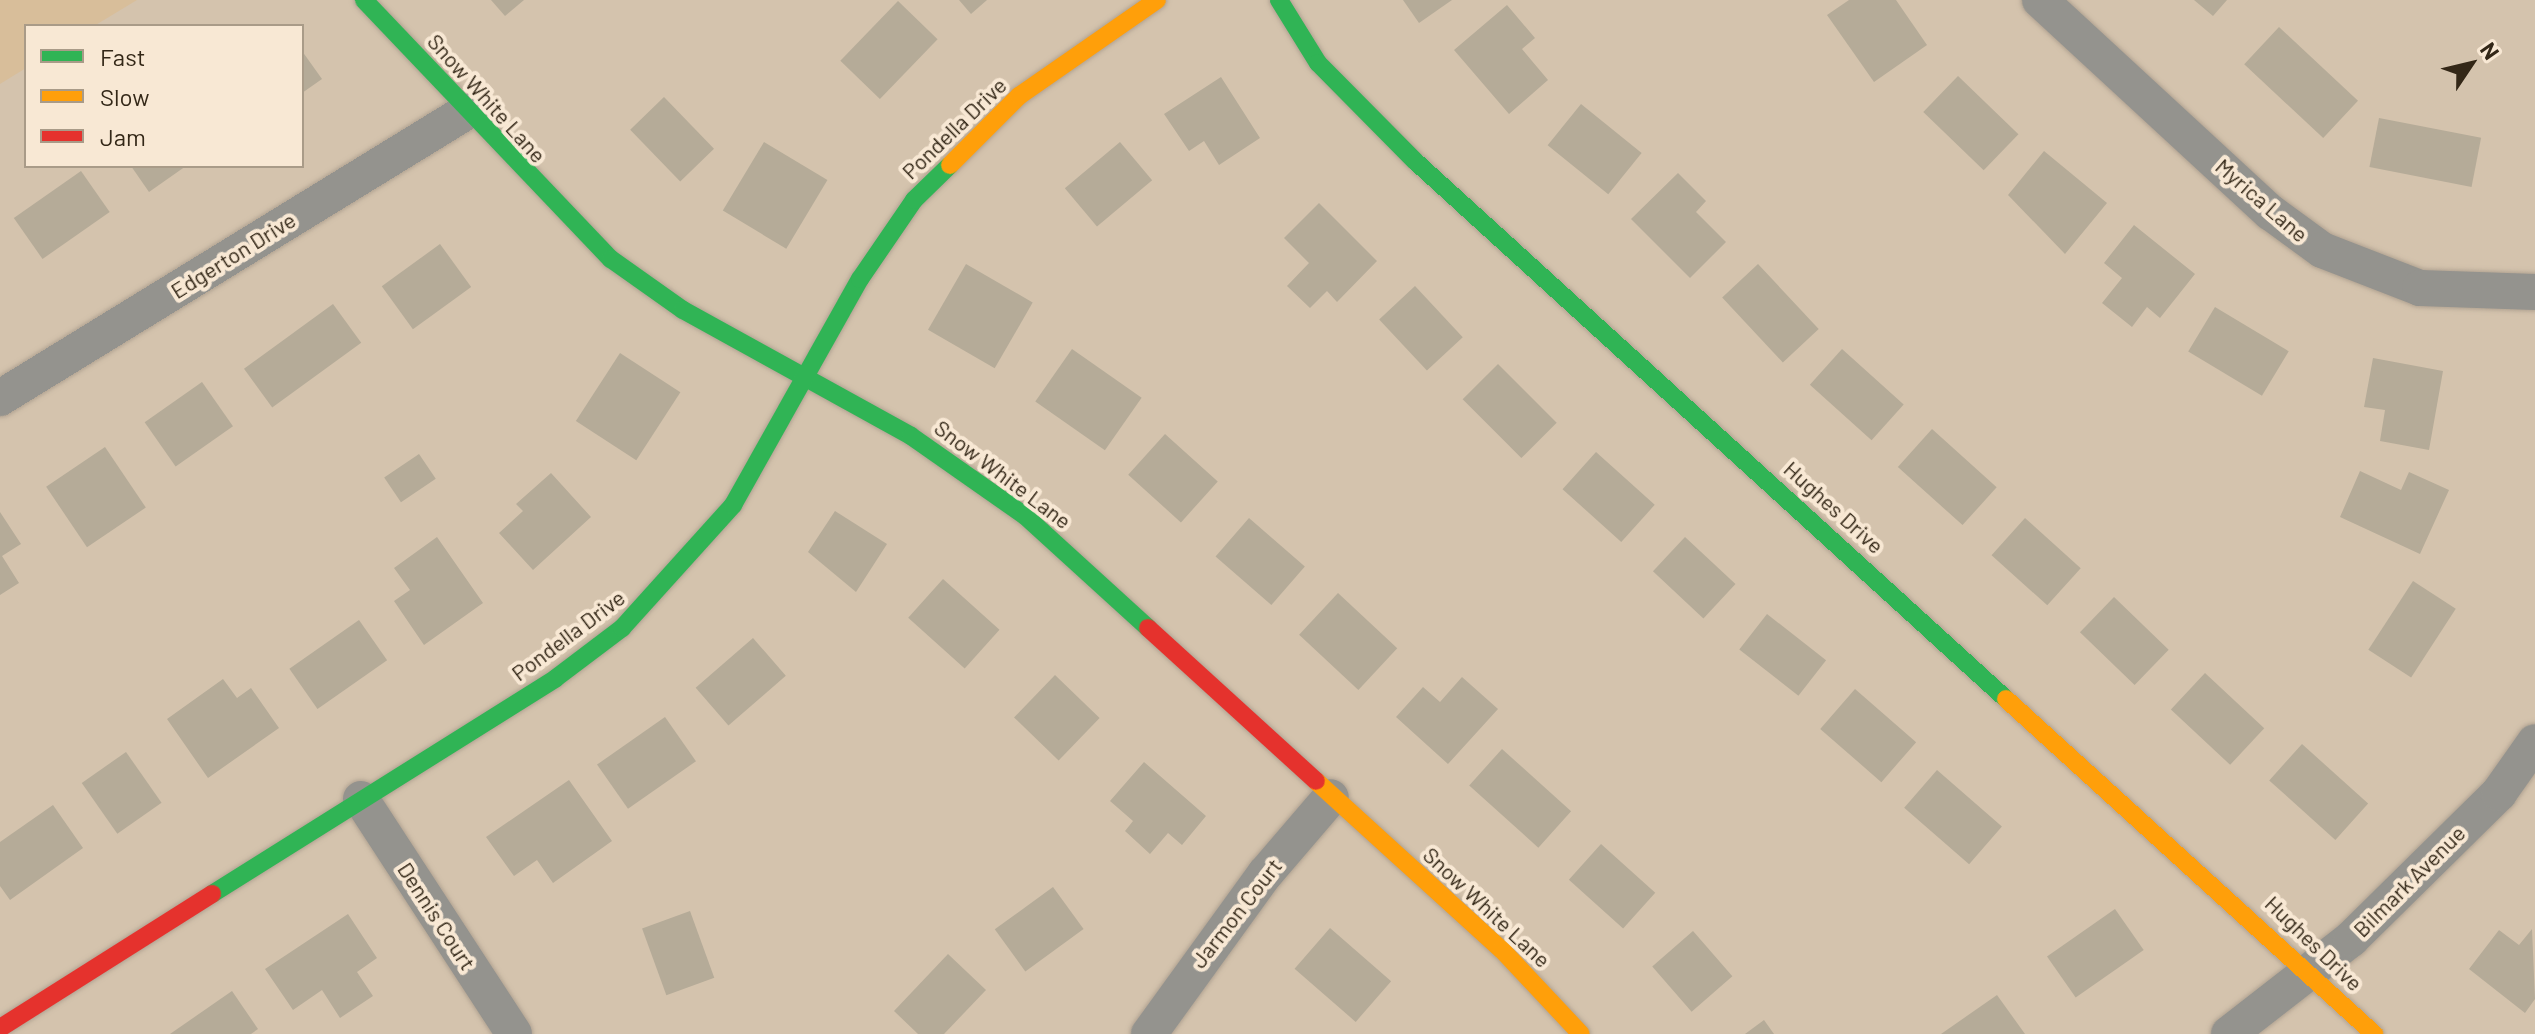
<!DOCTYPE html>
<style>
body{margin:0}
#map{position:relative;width:2535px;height:1034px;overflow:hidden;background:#d4c3ad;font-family:Barlow,sans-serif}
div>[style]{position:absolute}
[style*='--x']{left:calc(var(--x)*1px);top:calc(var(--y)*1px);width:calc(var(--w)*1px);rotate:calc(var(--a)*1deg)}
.built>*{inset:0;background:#d8be9a}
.building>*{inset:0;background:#b5ab98;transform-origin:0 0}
.roads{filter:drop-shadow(0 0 2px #b1a392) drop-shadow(0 0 2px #b1a392)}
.street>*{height:36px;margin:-18px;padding:0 18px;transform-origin:18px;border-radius:18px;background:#94938e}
.fast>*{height:18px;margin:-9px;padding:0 9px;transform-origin:9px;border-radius:9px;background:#30b455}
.slow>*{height:18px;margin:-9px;padding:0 9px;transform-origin:9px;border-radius:9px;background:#ff9f0a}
.jam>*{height:18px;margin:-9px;padding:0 9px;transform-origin:9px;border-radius:9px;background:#e5322d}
span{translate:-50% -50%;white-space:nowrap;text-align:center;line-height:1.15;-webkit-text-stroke:8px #f8e8d4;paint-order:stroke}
.street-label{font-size:22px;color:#332717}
.legend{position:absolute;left:24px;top:24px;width:280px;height:144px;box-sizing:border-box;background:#f8e8d4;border:2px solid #a99b88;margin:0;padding:10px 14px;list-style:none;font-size:24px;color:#332717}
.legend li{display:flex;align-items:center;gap:16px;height:40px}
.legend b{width:40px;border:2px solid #a99b88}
.north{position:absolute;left:2431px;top:24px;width:80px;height:80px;-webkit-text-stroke:6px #f8e8d4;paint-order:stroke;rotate:55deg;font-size:22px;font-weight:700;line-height:32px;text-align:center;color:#332717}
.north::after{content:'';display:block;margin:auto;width:28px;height:36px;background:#332717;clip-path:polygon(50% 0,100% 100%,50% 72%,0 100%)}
</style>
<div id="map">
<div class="built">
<i style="clip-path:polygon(0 0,137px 0,94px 26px,26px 26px,26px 68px,0 84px)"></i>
</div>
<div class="building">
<i style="clip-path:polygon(491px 0,524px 0,505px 16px)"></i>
<i style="clip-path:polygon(959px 0,987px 0,971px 14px)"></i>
<i style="clip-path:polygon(1403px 0,1452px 0,1419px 23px)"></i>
<i style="clip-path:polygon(1849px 0,1896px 0,1927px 45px,1874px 82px,1827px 15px)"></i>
<i style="clip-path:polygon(2194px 0,2227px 0,2213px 16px)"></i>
<i style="left:898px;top:1px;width:55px;height:83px;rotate:44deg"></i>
<i style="clip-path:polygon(1507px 5px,1535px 38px,1522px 49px,1548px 80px,1509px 114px,1454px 50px)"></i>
<i style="left:2279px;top:27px;width:108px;height:51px;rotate:43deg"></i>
<i style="clip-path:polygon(302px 51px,322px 79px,302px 93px)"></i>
<i style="left:1958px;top:76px;width:84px;height:50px;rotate:44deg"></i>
<i style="clip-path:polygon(1221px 77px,1260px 138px,1219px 165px,1204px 141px,1189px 151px,1164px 114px)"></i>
<i style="left:664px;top:97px;width:72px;height:47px;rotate:46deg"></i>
<i style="left:1581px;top:104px;width:78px;height:53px;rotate:39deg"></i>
<i style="left:2379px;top:118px;width:104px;height:50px;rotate:11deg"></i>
<i style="left:764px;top:142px;width:74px;height:80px;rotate:31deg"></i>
<i style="left:1120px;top:142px;width:50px;height:72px;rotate:50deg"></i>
<i style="clip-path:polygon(2044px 151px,2107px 203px,2065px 254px,2008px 195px)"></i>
<i style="clip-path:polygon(131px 166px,186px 166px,149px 192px)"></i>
<i style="left:81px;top:171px;width:50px;height:82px;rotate:55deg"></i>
<i style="clip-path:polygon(1678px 173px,1706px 201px,1696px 212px,1726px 242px,1690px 278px,1631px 219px)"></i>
<i style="clip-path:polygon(1319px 203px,1377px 261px,1337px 302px,1327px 291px,1310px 308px,1287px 286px,1309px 263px,1284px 238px)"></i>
<i style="clip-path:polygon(2134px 225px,2195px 274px,2160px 318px,2147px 307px,2132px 327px,2102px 303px,2122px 278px,2104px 263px)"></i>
<i style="left:440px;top:244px;width:53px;height:72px;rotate:54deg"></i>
<i style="left:966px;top:264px;width:77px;height:76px;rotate:30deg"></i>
<i style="left:1758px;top:264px;width:89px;height:49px;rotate:47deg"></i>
<i style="left:1415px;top:286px;width:70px;height:49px;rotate:47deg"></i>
<i style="left:333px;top:304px;width:48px;height:110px;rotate:54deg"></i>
<i style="left:2215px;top:307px;width:86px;height:52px;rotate:31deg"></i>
<i style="left:1072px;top:349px;width:85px;height:64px;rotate:35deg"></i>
<i style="left:1842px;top:349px;width:83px;height:48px;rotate:42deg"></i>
<i style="left:620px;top:353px;width:72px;height:81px;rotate:33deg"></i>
<i style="clip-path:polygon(2373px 358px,2443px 371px,2429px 450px,2380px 441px,2385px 410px,2364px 407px)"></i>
<i style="left:1498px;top:364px;width:83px;height:50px;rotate:45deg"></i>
<i style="left:202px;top:382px;width:54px;height:70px;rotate:55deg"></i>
<i style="left:1932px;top:429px;width:87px;height:51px;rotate:42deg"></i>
<i style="left:1165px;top:434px;width:71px;height:55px;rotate:42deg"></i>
<i style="left:105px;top:447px;width:73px;height:71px;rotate:56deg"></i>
<i style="left:1596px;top:452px;width:79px;height:50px;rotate:42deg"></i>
<i style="left:419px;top:454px;width:30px;height:42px;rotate:56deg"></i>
<i style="clip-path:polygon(2360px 471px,2401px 490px,2409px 472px,2449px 490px,2420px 554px,2340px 517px)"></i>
<i style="clip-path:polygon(551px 473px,591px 517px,533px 570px,499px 533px,523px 511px,516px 504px)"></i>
<i style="clip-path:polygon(835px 511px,887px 544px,856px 592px,808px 552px)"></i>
<i style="clip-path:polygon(0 512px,21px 544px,2px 556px,19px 583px,0 595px)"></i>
<i style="left:1249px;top:518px;width:74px;height:51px;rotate:41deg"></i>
<i style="left:2025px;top:518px;width:75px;height:50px;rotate:42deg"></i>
<i style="clip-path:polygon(437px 537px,483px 603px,424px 645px,394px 601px,410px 590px,394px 568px)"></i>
<i style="left:1685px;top:537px;width:69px;height:47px;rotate:43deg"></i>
<i style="left:943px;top:579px;width:76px;height:52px;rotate:42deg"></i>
<i style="left:2413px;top:581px;width:51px;height:82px;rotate:33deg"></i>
<i style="left:1338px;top:593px;width:81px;height:57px;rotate:43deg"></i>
<i style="left:2114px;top:597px;width:76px;height:49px;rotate:44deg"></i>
<i style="left:1767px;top:614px;width:75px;height:45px;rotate:38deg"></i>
<i style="left:359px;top:620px;width:49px;height:85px;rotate:55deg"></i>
<i style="left:753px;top:638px;width:50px;height:76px;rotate:49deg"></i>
<i style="left:2205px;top:673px;width:81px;height:50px;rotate:43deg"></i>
<i style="left:1055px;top:675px;width:62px;height:59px;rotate:44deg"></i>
<i style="clip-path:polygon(1462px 677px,1498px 709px,1448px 764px,1396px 717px,1423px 687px,1440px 702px)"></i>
<i style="clip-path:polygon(223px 679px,237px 698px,251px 688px,279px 728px,208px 778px,167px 719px)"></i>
<i style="left:1855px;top:689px;width:81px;height:53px;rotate:41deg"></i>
<i style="left:665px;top:717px;width:54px;height:83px;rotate:55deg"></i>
<i style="left:2302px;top:744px;width:89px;height:49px;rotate:42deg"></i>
<i style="left:1502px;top:749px;width:93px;height:49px;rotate:42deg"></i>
<i style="left:126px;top:752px;width:62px;height:54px;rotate:55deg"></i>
<i style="clip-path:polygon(1144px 762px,1206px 816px,1182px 845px,1168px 833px,1150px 854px,1125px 831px,1133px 821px,1110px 801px)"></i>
<i style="left:1937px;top:770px;width:86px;height:50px;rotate:41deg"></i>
<i style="clip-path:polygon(569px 780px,612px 841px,553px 883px,537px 860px,514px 876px,486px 837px)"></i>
<i style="clip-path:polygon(53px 805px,83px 848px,10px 900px,0 886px,0 842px)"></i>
<i style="left:1601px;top:844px;width:73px;height:48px;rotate:42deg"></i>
<i style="left:1053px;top:887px;width:52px;height:72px;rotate:54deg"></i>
<i style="left:2115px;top:909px;width:50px;height:83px;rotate:55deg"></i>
<i style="left:690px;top:911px;width:71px;height:51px;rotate:70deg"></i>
<i style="clip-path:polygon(348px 914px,377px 958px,357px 972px,373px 996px,340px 1018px,322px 990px,293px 1010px,265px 969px)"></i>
<i style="left:1330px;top:928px;width:81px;height:54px;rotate:41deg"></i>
<i style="clip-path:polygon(2532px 929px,2535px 999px,2525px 1013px,2469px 969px,2499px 930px,2519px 945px)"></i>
<i style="left:1693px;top:931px;width:60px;height:54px;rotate:49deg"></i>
<i style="clip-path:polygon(948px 954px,986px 990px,944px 1034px,918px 1034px,894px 1011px)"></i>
<i style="clip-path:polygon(232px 991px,258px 1029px,251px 1034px,170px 1034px)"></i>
<i style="clip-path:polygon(1997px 995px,2025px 1034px,1941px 1034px)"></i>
<i style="clip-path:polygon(1764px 1020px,1774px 1034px,1745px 1034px)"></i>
</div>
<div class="roads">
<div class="street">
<i style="--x:2040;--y:0;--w:313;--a:42.7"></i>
<i style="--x:2270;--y:212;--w:64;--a:36.2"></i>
<i style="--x:2322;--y:250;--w:105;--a:21.2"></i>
<i style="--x:2420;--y:288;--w:115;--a:2"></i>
<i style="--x:0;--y:398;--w:547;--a:-31.54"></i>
<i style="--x:361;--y:799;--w:280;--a:56.9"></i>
<i style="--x:1149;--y:1034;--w:198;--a:-54.1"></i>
<i style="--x:1265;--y:874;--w:101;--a:-49.4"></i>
<i style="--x:2229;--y:1034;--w:155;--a:-37.9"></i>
<i style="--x:2351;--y:939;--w:208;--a:-44.6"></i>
<i style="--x:2499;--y:793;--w:62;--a:-54.8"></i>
</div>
<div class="fast">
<i style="--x:364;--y:0;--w:358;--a:46.4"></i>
<i style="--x:611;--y:259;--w:88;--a:35.3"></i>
<i style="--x:683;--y:310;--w:260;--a:28.9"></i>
<i style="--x:911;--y:436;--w:138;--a:35"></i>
<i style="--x:1024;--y:515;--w:168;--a:42.3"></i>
<i style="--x:1279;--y:0;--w:74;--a:58.2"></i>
<i style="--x:1318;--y:63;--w:138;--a:45.3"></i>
<i style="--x:1415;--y:161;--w:799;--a:42.31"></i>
<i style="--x:212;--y:894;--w:406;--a:-32.1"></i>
<i style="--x:556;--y:678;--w:83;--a:-37.1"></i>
<i style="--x:622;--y:628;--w:166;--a:-47.9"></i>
<i style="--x:733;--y:505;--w:259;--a:-60.7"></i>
<i style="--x:860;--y:279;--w:96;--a:-55.6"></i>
<i style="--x:914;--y:200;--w:50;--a:-44.2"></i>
</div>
<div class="slow">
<i style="--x:950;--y:165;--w:98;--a:-45"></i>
<i style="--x:1019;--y:96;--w:168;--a:-34.8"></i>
<i style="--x:2006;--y:699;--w:498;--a:42.3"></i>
<i style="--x:1316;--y:781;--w:251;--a:42.3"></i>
<i style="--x:1502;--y:950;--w:115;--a:46.8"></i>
</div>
<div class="jam">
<i style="--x:1148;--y:628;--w:227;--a:42.3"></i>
<i style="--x:0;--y:1028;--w:251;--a:-32.3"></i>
</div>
</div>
<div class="street-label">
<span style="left:487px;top:98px;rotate:48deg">Snow White Lane</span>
<span style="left:954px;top:128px;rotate:-44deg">Pondella Drive</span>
<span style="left:2262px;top:200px;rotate:41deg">Myrica Lane</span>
<span style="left:233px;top:255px;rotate:-32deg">Edgerton Drive</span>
<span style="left:1003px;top:474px;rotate:37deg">Snow White Lane</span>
<span style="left:1834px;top:507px;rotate:42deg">Hughes Drive</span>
<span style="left:568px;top:635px;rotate:-37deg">Pondella Drive</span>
<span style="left:2409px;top:881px;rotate:-45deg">Bilmark Avenue</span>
<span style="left:1487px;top:907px;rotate:43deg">Snow White Lane</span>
<span style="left:1236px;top:913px;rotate:-52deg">Jarmon Court</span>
<span style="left:437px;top:916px;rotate:57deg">Dennis Court</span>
<span style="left:2314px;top:943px;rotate:44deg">Hughes Drive</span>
</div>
<ul class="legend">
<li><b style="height:10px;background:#30b455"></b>Fast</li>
<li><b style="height:10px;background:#ff9f0a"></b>Slow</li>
<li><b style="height:10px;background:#e5322d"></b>Jam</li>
</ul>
<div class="north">N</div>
</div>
